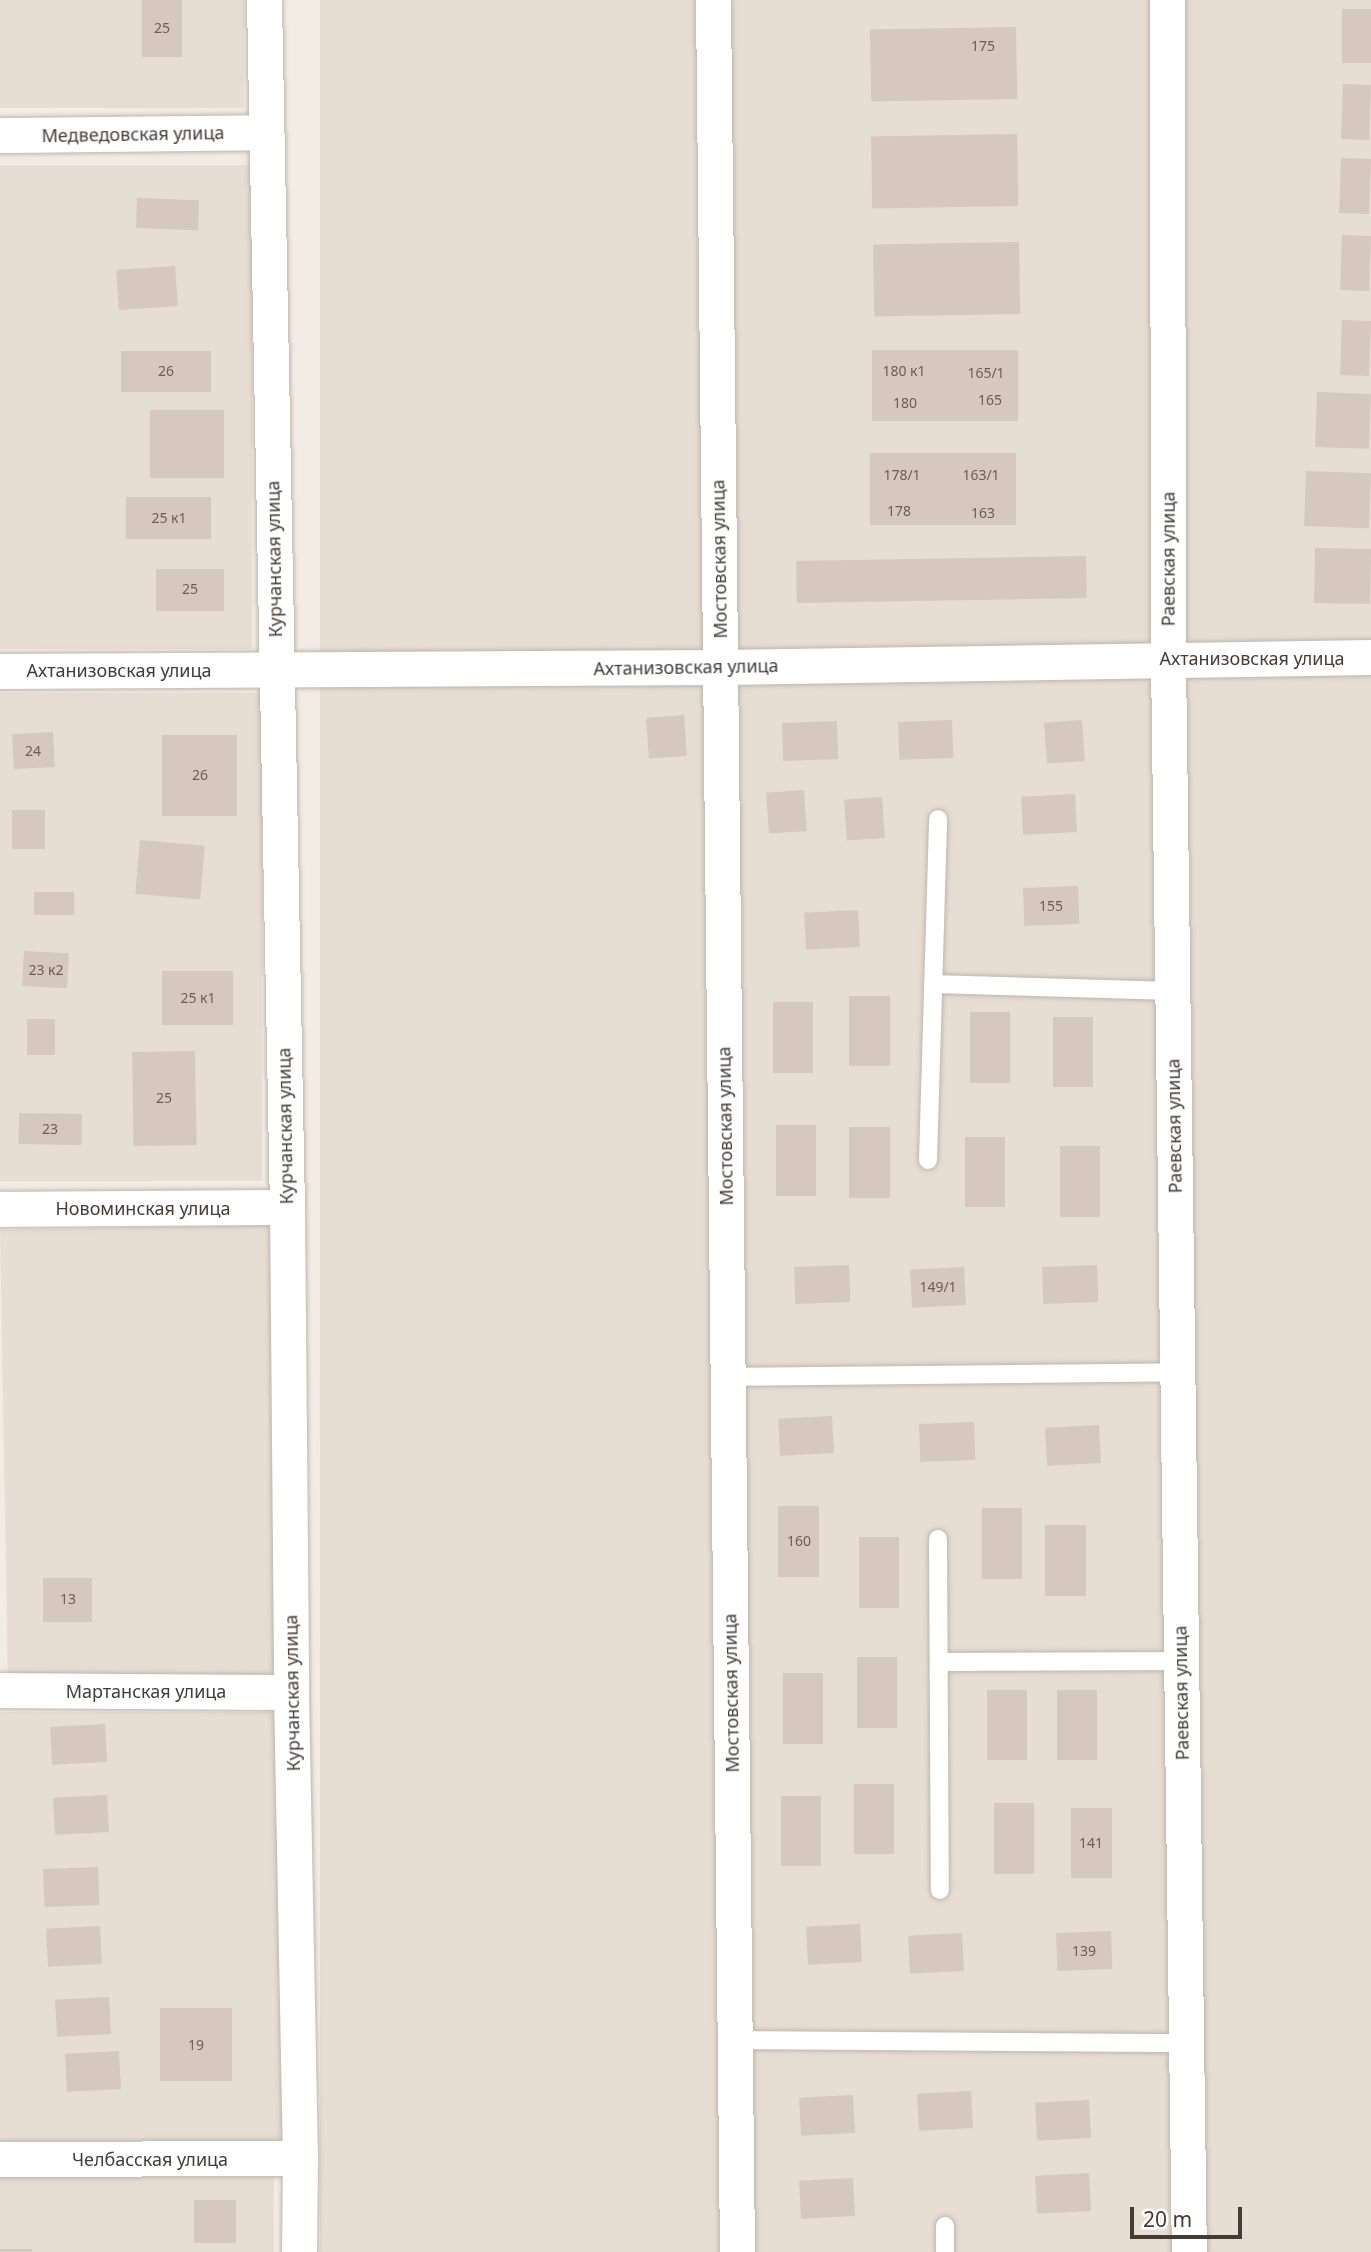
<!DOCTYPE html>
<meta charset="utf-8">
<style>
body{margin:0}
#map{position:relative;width:1371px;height:2252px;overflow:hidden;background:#f2ece5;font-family:"Noto Sans",sans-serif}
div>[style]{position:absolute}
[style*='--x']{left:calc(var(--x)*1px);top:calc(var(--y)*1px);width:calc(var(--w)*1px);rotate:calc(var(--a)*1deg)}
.residential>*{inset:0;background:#e6ddd3;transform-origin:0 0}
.building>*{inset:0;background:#d6c8be;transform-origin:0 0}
.roads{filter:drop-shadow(0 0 2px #c0b5ab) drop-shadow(0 0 2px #c0b5ab)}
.service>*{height:18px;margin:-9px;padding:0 9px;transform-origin:9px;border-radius:9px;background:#fff}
.minor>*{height:35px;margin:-17.5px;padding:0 17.5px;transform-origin:17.5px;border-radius:17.5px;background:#fff}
span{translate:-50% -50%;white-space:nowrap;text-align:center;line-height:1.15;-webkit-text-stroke:5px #fff;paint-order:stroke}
.number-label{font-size:14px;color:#685e57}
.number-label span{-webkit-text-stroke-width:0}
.street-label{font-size:18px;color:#443b35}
.scale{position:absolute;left:1130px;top:2207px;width:112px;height:32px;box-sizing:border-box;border:4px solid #443b35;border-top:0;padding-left:9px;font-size:21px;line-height:24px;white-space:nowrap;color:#443b35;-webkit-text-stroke:5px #fff;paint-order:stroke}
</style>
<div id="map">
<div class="residential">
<i style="left:0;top:0;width:244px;height:108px"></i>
<i style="left:320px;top:0;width:1051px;height:2252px"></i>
<i style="left:0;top:165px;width:252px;height:484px"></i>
<i style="left:262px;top:693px;width:488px;height:262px;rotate:90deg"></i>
<i style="left:272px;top:1225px;width:449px;height:272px;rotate:89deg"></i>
<i style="left:282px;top:1712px;width:429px;height:282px;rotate:90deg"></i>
<i style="left:274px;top:2172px;width:80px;height:274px;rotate:90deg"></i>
</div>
<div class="building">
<i style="left:142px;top:0;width:40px;height:57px"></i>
<i style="left:1342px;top:9px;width:29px;height:54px"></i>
<i style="left:1016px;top:27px;width:72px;height:146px;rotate:89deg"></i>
<i style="left:1343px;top:84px;width:28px;height:55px;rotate:2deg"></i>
<i style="left:1017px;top:134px;width:72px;height:146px;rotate:89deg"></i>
<i style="left:1341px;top:158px;width:30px;height:55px;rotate:2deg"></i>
<i style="left:137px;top:198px;width:62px;height:30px;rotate:2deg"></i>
<i style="left:1342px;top:235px;width:29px;height:55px;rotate:2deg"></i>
<i style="left:1019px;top:242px;width:72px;height:146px;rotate:89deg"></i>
<i style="left:175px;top:266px;width:40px;height:59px;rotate:86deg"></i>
<i style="left:1342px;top:320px;width:29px;height:55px;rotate:2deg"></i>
<i style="left:1018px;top:350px;width:71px;height:146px;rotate:90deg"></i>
<i style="left:121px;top:351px;width:90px;height:41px"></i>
<i style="left:1317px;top:392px;width:54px;height:55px;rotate:2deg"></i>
<i style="left:150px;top:410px;width:74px;height:68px"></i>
<i style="left:1016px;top:453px;width:72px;height:146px;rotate:90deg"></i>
<i style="left:1306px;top:471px;width:65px;height:55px;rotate:2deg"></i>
<i style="left:126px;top:497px;width:85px;height:42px"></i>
<i style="left:1315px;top:548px;width:56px;height:55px;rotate:1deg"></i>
<i style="left:1086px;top:556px;width:42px;height:290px;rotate:89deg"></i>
<i style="left:156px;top:569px;width:68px;height:42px"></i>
<i style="left:684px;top:715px;width:41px;height:38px;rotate:86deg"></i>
<i style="left:952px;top:720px;width:38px;height:54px;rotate:88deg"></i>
<i style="left:1082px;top:720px;width:41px;height:38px;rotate:86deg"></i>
<i style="left:837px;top:721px;width:38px;height:55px;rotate:88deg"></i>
<i style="left:53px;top:732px;width:35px;height:41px;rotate:87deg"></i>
<i style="left:162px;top:735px;width:75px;height:81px"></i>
<i style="left:804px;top:790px;width:41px;height:38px;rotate:86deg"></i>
<i style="left:1075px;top:794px;width:38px;height:54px;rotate:87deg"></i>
<i style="left:882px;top:797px;width:41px;height:38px;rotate:86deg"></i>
<i style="left:12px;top:810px;width:33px;height:39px"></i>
<i style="left:140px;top:840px;width:65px;height:54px;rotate:5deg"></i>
<i style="left:1078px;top:886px;width:38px;height:55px;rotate:88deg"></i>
<i style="left:34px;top:892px;width:40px;height:23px"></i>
<i style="left:858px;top:910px;width:37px;height:54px;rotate:87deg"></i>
<i style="left:24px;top:951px;width:45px;height:35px;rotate:3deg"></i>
<i style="left:233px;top:971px;width:54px;height:71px;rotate:90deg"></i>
<i style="left:849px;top:996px;width:41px;height:70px"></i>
<i style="left:773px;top:1002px;width:40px;height:71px"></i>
<i style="left:970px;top:1012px;width:40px;height:71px"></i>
<i style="left:1053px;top:1017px;width:40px;height:70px"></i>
<i style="left:27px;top:1019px;width:28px;height:36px"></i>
<i style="left:195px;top:1051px;width:94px;height:63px;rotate:89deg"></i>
<i style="left:19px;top:1113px;width:63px;height:31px;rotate:1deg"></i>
<i style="left:776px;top:1125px;width:40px;height:71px"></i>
<i style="left:849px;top:1127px;width:41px;height:71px"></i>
<i style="left:965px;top:1137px;width:40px;height:70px"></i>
<i style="left:1060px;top:1146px;width:40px;height:71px"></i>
<i style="left:849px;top:1265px;width:37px;height:55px;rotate:88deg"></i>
<i style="left:1097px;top:1265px;width:37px;height:55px;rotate:88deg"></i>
<i style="left:964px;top:1267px;width:38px;height:54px;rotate:87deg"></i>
<i style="left:832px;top:1416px;width:37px;height:54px;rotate:87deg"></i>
<i style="left:974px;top:1422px;width:38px;height:55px;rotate:88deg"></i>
<i style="left:1099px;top:1425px;width:38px;height:54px;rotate:87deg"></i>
<i style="left:778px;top:1506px;width:41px;height:71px"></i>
<i style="left:982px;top:1508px;width:40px;height:71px"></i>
<i style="left:1045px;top:1525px;width:41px;height:71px"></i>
<i style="left:859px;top:1537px;width:40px;height:71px"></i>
<i style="left:43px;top:1578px;width:49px;height:44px"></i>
<i style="left:857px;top:1657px;width:40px;height:71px"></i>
<i style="left:783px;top:1673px;width:40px;height:71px"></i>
<i style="left:987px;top:1690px;width:40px;height:70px"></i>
<i style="left:1057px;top:1690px;width:40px;height:70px"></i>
<i style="left:105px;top:1724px;width:38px;height:55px;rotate:87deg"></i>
<i style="left:854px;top:1784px;width:40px;height:70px"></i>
<i style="left:107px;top:1795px;width:37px;height:54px;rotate:87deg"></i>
<i style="left:781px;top:1796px;width:40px;height:70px"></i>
<i style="left:994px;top:1803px;width:40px;height:71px"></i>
<i style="left:1071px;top:1808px;width:41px;height:70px"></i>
<i style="left:98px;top:1867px;width:38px;height:55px;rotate:88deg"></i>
<i style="left:860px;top:1924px;width:38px;height:54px;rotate:87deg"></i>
<i style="left:100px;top:1926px;width:38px;height:54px;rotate:87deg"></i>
<i style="left:1111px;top:1931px;width:38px;height:55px;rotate:88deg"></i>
<i style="left:962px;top:1933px;width:38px;height:54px;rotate:87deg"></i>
<i style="left:109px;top:1997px;width:37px;height:54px;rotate:87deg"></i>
<i style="left:232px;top:2008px;width:73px;height:72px;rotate:90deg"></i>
<i style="left:119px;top:2051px;width:38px;height:54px;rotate:87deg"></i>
<i style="left:971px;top:2091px;width:37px;height:54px;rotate:87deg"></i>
<i style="left:853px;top:2095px;width:38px;height:54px;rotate:87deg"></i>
<i style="left:1089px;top:2100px;width:38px;height:54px;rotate:87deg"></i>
<i style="left:1089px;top:2173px;width:38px;height:54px;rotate:87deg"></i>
<i style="left:853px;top:2178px;width:38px;height:54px;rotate:87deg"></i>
<i style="left:194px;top:2200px;width:42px;height:43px"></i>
<i style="left:0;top:2249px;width:32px;height:3px"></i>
</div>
<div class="roads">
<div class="service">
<i style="--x:933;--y:984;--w:239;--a:1.7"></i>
<i style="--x:928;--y:1160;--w:341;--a:-88.3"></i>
<i style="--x:728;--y:1377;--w:449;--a:-0.6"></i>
<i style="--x:938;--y:1539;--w:351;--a:89.7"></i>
<i style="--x:939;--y:1662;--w:242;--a:-0.2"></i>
<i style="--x:735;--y:2040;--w:451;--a:0.4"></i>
<i style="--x:945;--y:2226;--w:26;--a:90"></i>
</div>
<div class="minor">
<i style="--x:264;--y:0;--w:1207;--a:88.91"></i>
<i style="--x:287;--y:1207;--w:485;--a:89.5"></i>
<i style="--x:291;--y:1692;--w:466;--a:88.9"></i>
<i style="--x:300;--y:2158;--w:94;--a:90.6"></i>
<i style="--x:713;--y:0;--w:2252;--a:89.39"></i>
<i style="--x:1167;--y:0;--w:658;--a:89.91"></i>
<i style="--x:1168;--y:658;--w:1594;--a:89.25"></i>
<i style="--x:0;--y:135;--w:266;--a:-0.6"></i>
<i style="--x:0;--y:671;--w:720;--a:-0.32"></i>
<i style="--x:720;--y:667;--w:651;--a:-0.88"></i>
<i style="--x:0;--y:1209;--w:287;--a:-0.4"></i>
<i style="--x:0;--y:1690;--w:291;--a:0.4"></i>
<i style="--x:0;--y:2159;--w:300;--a:-0.2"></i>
</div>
</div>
<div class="number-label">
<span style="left:162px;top:28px">25</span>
<span style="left:983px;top:46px">175</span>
<span style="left:166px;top:371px">26</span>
<span style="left:904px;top:371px">180 к1</span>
<span style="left:986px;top:373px">165/1</span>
<span style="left:990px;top:400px">165</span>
<span style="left:905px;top:403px">180</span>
<span style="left:902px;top:475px">178/1</span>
<span style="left:981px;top:475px">163/1</span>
<span style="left:899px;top:511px">178</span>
<span style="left:983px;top:513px">163</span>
<span style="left:169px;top:518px">25 к1</span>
<span style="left:190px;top:589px">25</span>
<span style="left:33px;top:751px">24</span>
<span style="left:200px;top:775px">26</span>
<span style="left:1051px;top:906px">155</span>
<span style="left:46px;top:970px">23 к2</span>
<span style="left:198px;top:998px">25 к1</span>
<span style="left:164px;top:1098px">25</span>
<span style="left:50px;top:1129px">23</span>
<span style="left:938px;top:1287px">149/1</span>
<span style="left:799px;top:1541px">160</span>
<span style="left:68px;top:1599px">13</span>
<span style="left:1091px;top:1843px">141</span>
<span style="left:1084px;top:1951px">139</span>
<span style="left:196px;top:2045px">19</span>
</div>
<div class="street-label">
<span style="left:133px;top:134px;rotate:-1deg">Медведовская улица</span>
<span style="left:274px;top:559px;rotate:-91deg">Курчанская улица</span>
<span style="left:719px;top:559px;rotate:-91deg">Мостовская улица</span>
<span style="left:1168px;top:559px;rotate:-90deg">Раевская улица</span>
<span style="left:1252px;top:658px">Ахтанизовская улица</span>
<span style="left:686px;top:667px;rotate:-1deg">Ахтанизовская улица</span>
<span style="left:119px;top:670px">Ахтанизовская улица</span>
<span style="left:285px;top:1126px;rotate:-91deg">Курчанская улица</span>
<span style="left:725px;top:1126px;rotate:-91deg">Мостовская улица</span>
<span style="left:1174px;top:1126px;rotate:-91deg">Раевская улица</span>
<span style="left:143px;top:1208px">Новоминская улица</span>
<span style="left:146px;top:1691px">Мартанская улица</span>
<span style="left:292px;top:1693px;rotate:-91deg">Курчанская улица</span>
<span style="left:731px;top:1693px;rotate:-91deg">Мостовская улица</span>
<span style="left:1181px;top:1693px;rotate:-91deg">Раевская улица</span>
<span style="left:150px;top:2159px">Челбасская улица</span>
</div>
<div class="scale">20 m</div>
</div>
